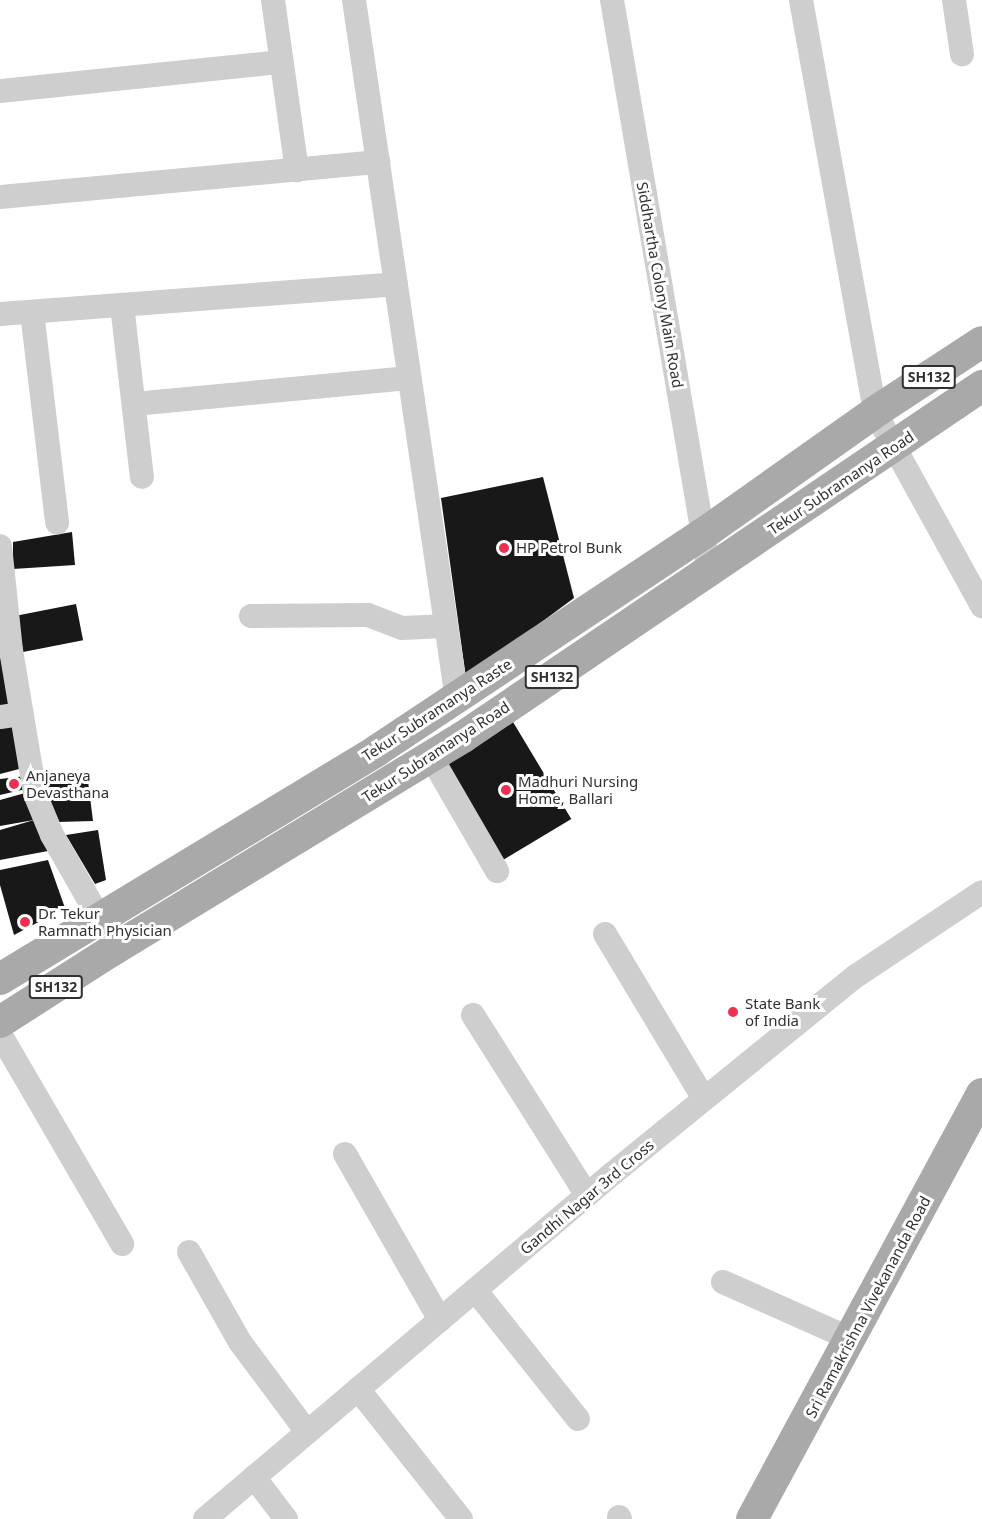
<!DOCTYPE html>
<style>
body{margin:0}
#map{position:relative;width:982px;height:1519px;overflow:hidden;background:#fff;font-family:"Noto Sans",sans-serif}
div>[style]{position:absolute}
[style*='--x']{left:calc(var(--x)*1px);top:calc(var(--y)*1px);width:calc(var(--w)*1px);rotate:calc(var(--a)*1deg)}
.building>*{inset:0;background:#181818;transform-origin:0 0}
.minor>*{height:24px;margin:-12px;padding:0 12px;transform-origin:12px;border-radius:12px;background:#cecece}
.major>*{height:32px;margin:-16px;padding:0 16px;transform-origin:16px;border-radius:16px;background:#a9a9a9}
.dots>*{width:16px;height:16px;translate:-50% -50%;box-sizing:border-box;border:3px solid #fff;border-radius:50%}
span{translate:-50% -50%;white-space:nowrap;text-align:center;line-height:1.15;-webkit-text-stroke:6px #fff;paint-order:stroke}
.shield-label span{padding:2px 4px;background:#fff;border:2px solid;border-radius:4px;-webkit-text-stroke-width:0}
.shield-label{font-size:14px;color:#313131;font-weight:700}
.street-label{font-size:15px;color:#313131}
.poi-label{font-size:15px;color:#313131}
.left{translate:0 -50%;text-align:left}
</style>
<div id="map">
<div class="building">
<i style="clip-path:polygon(543px 477px,574px 598px,466px 678px,441px 498px)"></i>
<i style="clip-path:polygon(72px 532px,75px 565px,13px 569px,13px 542px)"></i>
<i style="left:76px;top:604px;width:37px;height:65px;rotate:79deg"></i>
<i style="clip-path:polygon(0 656px,16px 709px,0 711px)"></i>
<i style="left:510px;top:717px;width:119px;height:81px;rotate:59deg"></i>
<i style="clip-path:polygon(14px 723px,23px 768px,0 774px,0 726px)"></i>
<i style="clip-path:polygon(87px 773px,93px 821px,57px 822px,43px 780px)"></i>
<i style="clip-path:polygon(26px 776px,30px 788px,0 795px,0 779px)"></i>
<i style="clip-path:polygon(25px 793px,34px 820px,0 826px,0 800px)"></i>
<i style="clip-path:polygon(34px 820px,48px 851px,0 860px,0 830px)"></i>
<i style="clip-path:polygon(98px 830px,106px 880px,95px 884px,66px 835px)"></i>
<i style="clip-path:polygon(48px 860px,65px 908px,14px 935px,0 885px,0 870px)"></i>
</div>
<div class="minor">
<i style="--x:273;--y:0;--w:172;--a:82"></i>
<i style="--x:354;--y:0;--w:707;--a:81.62"></i>
<i style="--x:612;--y:0;--w:578;--a:80.34"></i>
<i style="--x:801;--y:0;--w:419;--a:79.8"></i>
<i style="--x:875;--y:412;--w:222;--a:61.1"></i>
<i style="--x:954;--y:0;--w:55;--a:81.6"></i>
<i style="--x:0;--y:91;--w:283;--a:-5.9"></i>
<i style="--x:0;--y:197;--w:380;--a:-5.3"></i>
<i style="--x:122;--y:305;--w:173;--a:83.4"></i>
<i style="--x:32;--y:312;--w:212;--a:83.2"></i>
<i style="--x:0;--y:314;--w:397;--a:-4.3"></i>
<i style="--x:134;--y:404;--w:276;--a:-5.4"></i>
<i style="--x:0;--y:546;--w:105;--a:84"></i>
<i style="--x:11;--y:650;--w:146;--a:80.5"></i>
<i style="--x:35;--y:794;--w:44;--a:67.5"></i>
<i style="--x:52;--y:835;--w:97;--a:60.3"></i>
<i style="--x:251;--y:616;--w:117;--a:-0.5"></i>
<i style="--x:368;--y:615;--w:36;--a:21"></i>
<i style="--x:402;--y:628;--w:44;--a:-2.6"></i>
<i style="--x:0;--y:717;--w:22;--a:-8"></i>
<i style="--x:431;--y:757;--w:132;--a:59.9"></i>
<i style="--x:605;--y:934;--w:192;--a:59"></i>
<i style="--x:473;--y:1015;--w:213;--a:57.7"></i>
<i style="--x:0;--y:1034;--w:243;--a:59.8"></i>
<i style="--x:345;--y:1154;--w:191;--a:60.2"></i>
<i style="--x:189;--y:1252;--w:103;--a:60.5"></i>
<i style="--x:240;--y:1342;--w:112;--a:53.3"></i>
<i style="--x:723;--y:1282;--w:140;--a:24"></i>
<i style="--x:475;--y:1290;--w:165;--a:51.4"></i>
<i style="--x:358;--y:1389;--w:166;--a:51.6"></i>
<i style="--x:254;--y:1477;--w:53;--a:52.7"></i>
<i style="--x:619;--y:1517;--w:2;--a:63"></i>
<i style="--x:205;--y:1519;--w:534;--a:-40.29"></i>
<i style="--x:612;--y:1174;--w:314;--a:-39.1"></i>
<i style="--x:856;--y:976;--w:151;--a:-33.7"></i>
</div>
<div class="major">
<i style="--x:0;--y:979;--w:440;--a:-31.2"></i>
<i style="--x:376;--y:751;--w:392;--a:-33.6"></i>
<i style="--x:703;--y:534;--w:211;--a:-35.3"></i>
<i style="--x:875;--y:412;--w:128;--a:-33.2"></i>
<i style="--x:0;--y:1022;--w:132;--a:-32.6"></i>
<i style="--x:111;--y:951;--w:412;--a:-31.3"></i>
<i style="--x:463;--y:737;--w:627;--a:-34.07"></i>
<i style="--x:752;--y:1519;--w:483;--a:-61.6"></i>
</div>
<div class="dots">
<i style="left:504px;top:548px;background:#ec3051"></i>
<i style="left:14px;top:784px;background:#ec3051"></i>
<i style="left:506px;top:790px;background:#ec3051"></i>
<i style="left:25px;top:922px;background:#ec3051"></i>
<i style="left:733px;top:1012px;background:#ec3051"></i>
</div>
<div class="shield-label">
<span style="left:929px;top:377px">SH132</span>
<span style="left:552px;top:677px">SH132</span>
<span style="left:56px;top:987px">SH132</span>
</div>
<div class="street-label">
<span style="left:660px;top:285px;rotate:80deg">Siddhartha Colony Main Road</span>
<span style="left:841px;top:483px;rotate:-34deg">Tekur Subramanya Road</span>
<span style="left:437px;top:710px;rotate:-33deg">Tekur Subramanya Raste</span>
<span style="left:436px;top:752px;rotate:-33deg">Tekur Subramanya Road</span>
<span style="left:587px;top:1197px;rotate:-40deg">Gandhi Nagar 3rd Cross</span>
<span style="left:868px;top:1307px;rotate:-62deg">Sri Ramakrishna Vivekananda Road</span>
</div>
<div class="poi-label">
<span class="left" style="left:516px;top:548px">HP Petrol Bunk</span>
<span class="left" style="left:26px;top:784px">Anjaneya<br>Devasthana</span>
<span class="left" style="left:518px;top:790px">Madhuri Nursing<br>Home, Ballari</span>
<span class="left" style="left:38px;top:922px">Dr. Tekur<br>Ramnath Physician</span>
<span class="left" style="left:745px;top:1012px">State Bank<br>of India</span>
</div>
</div>
